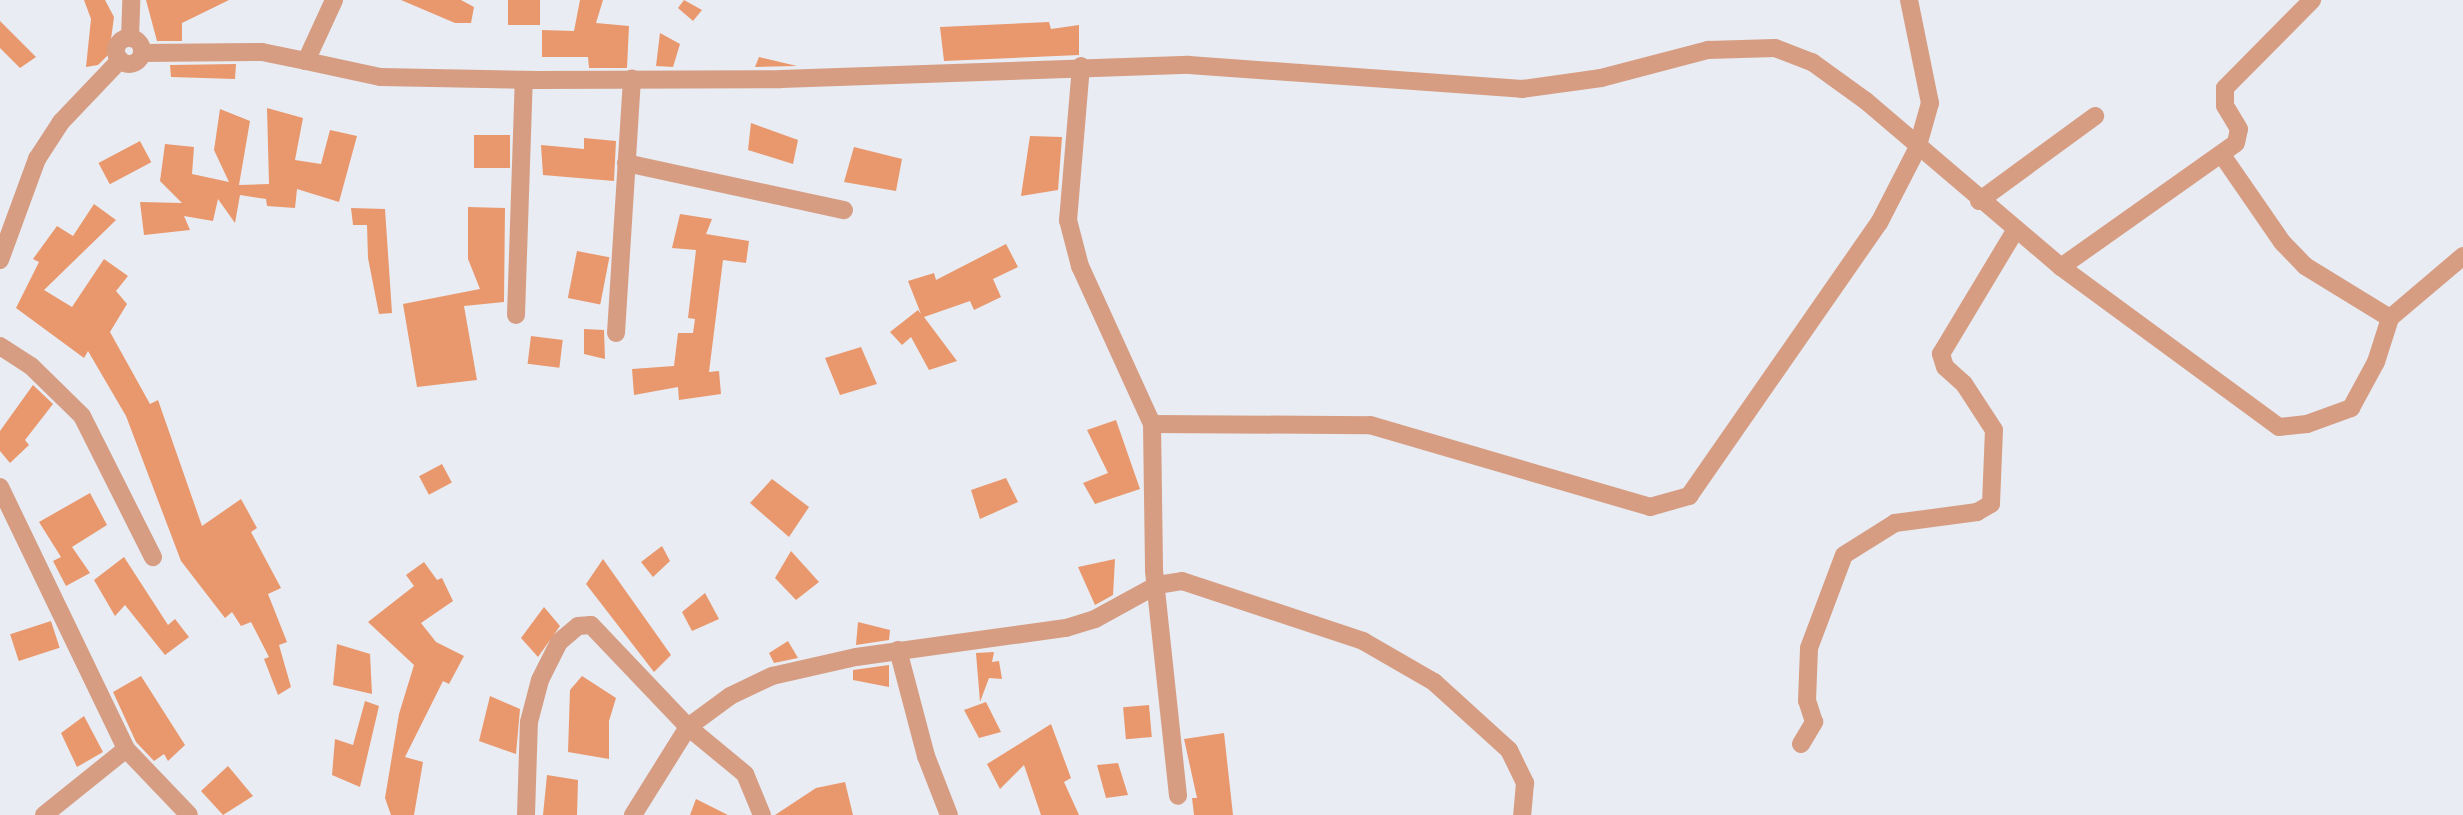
<!DOCTYPE html>
<style>
body{margin:0}
#map{position:relative;width:2463px;height:815px;overflow:hidden;background:#e9ecf2;font-family:Overpass,sans-serif}
div>[style]{position:absolute}
[style*='--x']{left:calc(var(--x)*1px);top:calc(var(--y)*1px);width:calc(var(--w)*1px);rotate:calc(var(--a)*1deg)}
.building>*{inset:0;background:#e9986d;transform-origin:0 0}
.minor>*{height:18px;margin:-9px;padding:0 9px;transform-origin:9px;border-radius:9px;background:#d69d83}
.minor>.ring{margin:-9px;padding:0;box-sizing:content-box;background:none;border:18px solid #d69d83;border-radius:50%}
span{translate:-50% -50%;white-space:nowrap;text-align:center;line-height:1.15;-webkit-text-stroke:8px #fff;paint-order:stroke}
</style>
<div id="map">
<div class="building">
<i style="clip-path:polygon(84px 0,105px 0,114px 17px,109px 54px,98px 65px,86px 67px,91px 19px)"></i>
<i style="clip-path:polygon(146px 0,229px 0,182px 23px,182px 41px,157px 41px)"></i>
<i style="clip-path:polygon(401px 0,461px 0,474px 7px,471px 23px,455px 23px)"></i>
<i style="left:508px;top:0;width:32px;height:25px"></i>
<i style="clip-path:polygon(580px 0,603px 0,596px 23px,629px 26px,627px 68px,589px 68px,588px 57px,542px 57px,542px 30px,574px 31px)"></i>
<i style="clip-path:polygon(684px 0,702px 10px,693px 21px,678px 8px)"></i>
<i style="clip-path:polygon(0 21px,36px 57px,20px 68px,0 48px)"></i>
<i style="clip-path:polygon(1049px 22px,1051px 29px,1079px 25px,1079px 55px,944px 61px,940px 27px)"></i>
<i style="clip-path:polygon(660px 33px,680px 44px,673px 67px,656px 66px)"></i>
<i style="clip-path:polygon(759px 57px,797px 66px,755px 67px)"></i>
<i style="clip-path:polygon(236px 64px,235px 79px,171px 77px,170px 65px)"></i>
<i style="clip-path:polygon(267px 108px,303px 118px,295px 160px,321px 164px,330px 130px,357px 136px,339px 202px,297px 189px,295px 208px,267px 206px,266px 199px,240px 195px,235px 223px,218px 199px,213px 221px,184px 216px,190px 230px,144px 235px,140px 202px,182px 203px,160px 181px,165px 144px,194px 147px,192px 174px,229px 182px,214px 150px,220px 109px,250px 121px,239px 185px,269px 184px)"></i>
<i style="clip-path:polygon(751px 123px,798px 140px,793px 164px,748px 150px)"></i>
<i style="left:474px;top:135px;width:36px;height:33px"></i>
<i style="clip-path:polygon(1030px 136px,1062px 137px,1058px 190px,1021px 196px)"></i>
<i style="clip-path:polygon(584px 138px,616px 141px,614px 181px,543px 175px,541px 145px,584px 149px)"></i>
<i style="left:140px;top:141px;width:24px;height:47px;rotate:62deg"></i>
<i style="clip-path:polygon(854px 147px,902px 159px,896px 191px,844px 182px)"></i>
<i style="clip-path:polygon(94px 204px,116px 220px,44px 290px,72px 307px,104px 259px,128px 276px,116px 291px,127px 304px,110px 332px,150px 404px,158px 400px,202px 526px,241px 499px,257px 528px,251px 532px,281px 588px,268px 594px,287px 642px,279px 645px,291px 687px,278px 695px,264px 659px,269px 657px,251px 622px,241px 626px,232px 612px,225px 618px,181px 561px,126px 416px,88px 351px,84px 358px,16px 308px,39px 262px,33px 259px,57px 226px,73px 236px)"></i>
<i style="clip-path:polygon(468px 207px,505px 208px,504px 302px,464px 306px,477px 380px,417px 387px,403px 304px,480px 289px,468px 259px)"></i>
<i style="clip-path:polygon(351px 208px,385px 209px,392px 313px,379px 314px,368px 258px,367px 225px,353px 225px)"></i>
<i style="clip-path:polygon(680px 214px,712px 219px,706px 234px,749px 241px,746px 263px,723px 260px,709px 372px,719px 371px,721px 394px,679px 400px,678px 387px,634px 395px,632px 369px,674px 366px,678px 333px,693px 333px,695px 319px,688px 318px,696px 250px,672px 248px)"></i>
<i style="clip-path:polygon(1006px 244px,1018px 267px,993px 279px,1001px 297px,974px 310px,970px 301px,924px 317px,957px 361px,929px 370px,911px 337px,902px 345px,890px 332px,918px 310px,921px 314px,908px 281px,934px 273px,936px 280px)"></i>
<i style="left:577px;top:251px;width:33px;height:48px;rotate:11deg"></i>
<i style="clip-path:polygon(584px 329px,604px 330px,605px 359px,584px 354px)"></i>
<i style="left:531px;top:336px;width:32px;height:28px;rotate:7deg"></i>
<i style="clip-path:polygon(861px 347px,877px 384px,840px 395px,825px 358px)"></i>
<i style="clip-path:polygon(33px 385px,53px 404px,25px 440px,29px 445px,10px 463px,0 451px,0 431px)"></i>
<i style="clip-path:polygon(1116px 420px,1140px 489px,1095px 504px,1083px 483px,1108px 473px,1087px 430px)"></i>
<i style="left:442px;top:464px;width:21px;height:26px;rotate:62deg"></i>
<i style="clip-path:polygon(1006px 478px,1018px 502px,980px 519px,971px 490px)"></i>
<i style="clip-path:polygon(772px 479px,809px 507px,789px 537px,750px 503px)"></i>
<i style="clip-path:polygon(90px 493px,107px 525px,72px 547px,90px 573px,66px 586px,53px 561px,61px 557px,39px 522px)"></i>
<i style="clip-path:polygon(662px 546px,670px 561px,653px 577px,641px 562px)"></i>
<i style="clip-path:polygon(791px 551px,819px 582px,796px 600px,775px 578px)"></i>
<i style="clip-path:polygon(124px 557px,168px 625px,175px 619px,189px 637px,165px 655px,125px 605px,115px 616px,94px 580px)"></i>
<i style="clip-path:polygon(603px 559px,671px 655px,654px 672px,586px 584px)"></i>
<i style="clip-path:polygon(1115px 559px,1113px 595px,1095px 605px,1078px 567px)"></i>
<i style="clip-path:polygon(424px 562px,437px 580px,442px 578px,453px 601px,421px 623px,436px 642px,464px 656px,449px 684px,443px 681px,405px 757px,423px 762px,414px 815px,391px 815px,385px 798px,399px 714px,414px 665px,368px 622px,414px 586px,406px 575px)"></i>
<i style="clip-path:polygon(705px 593px,719px 619px,692px 631px,682px 612px)"></i>
<i style="clip-path:polygon(544px 607px,560px 626px,538px 657px,521px 638px)"></i>
<i style="left:51px;top:621px;width:28px;height:43px;rotate:72deg"></i>
<i style="clip-path:polygon(858px 622px,890px 630px,889px 640px,856px 645px)"></i>
<i style="clip-path:polygon(788px 641px,798px 658px,774px 663px,769px 653px)"></i>
<i style="clip-path:polygon(337px 644px,370px 654px,372px 694px,333px 685px)"></i>
<i style="clip-path:polygon(994px 652px,992px 662px,999px 661px,1002px 679px,989px 678px,980px 702px,976px 653px)"></i>
<i style="clip-path:polygon(889px 665px,889px 687px,853px 680px,853px 670px)"></i>
<i style="clip-path:polygon(141px 676px,185px 745px,168px 761px,164px 754px,154px 761px,136px 742px,113px 692px)"></i>
<i style="clip-path:polygon(582px 676px,616px 698px,609px 721px,609px 759px,568px 752px,570px 690px)"></i>
<i style="clip-path:polygon(490px 696px,520px 709px,516px 754px,479px 741px)"></i>
<i style="clip-path:polygon(365px 701px,379px 706px,360px 787px,332px 775px,335px 739px,353px 745px)"></i>
<i style="clip-path:polygon(986px 702px,1001px 732px,979px 738px,964px 710px)"></i>
<i style="left:1149px;top:705px;width:32px;height:26px;rotate:85deg"></i>
<i style="clip-path:polygon(84px 716px,103px 752px,77px 767px,61px 733px)"></i>
<i style="clip-path:polygon(1051px 724px,1071px 778px,1064px 782px,1079px 815px,1041px 815px,1024px 765px,1000px 789px,987px 764px)"></i>
<i style="clip-path:polygon(1224px 733px,1233px 815px,1194px 815px,1192px 798px,1197px 798px,1184px 739px)"></i>
<i style="clip-path:polygon(1118px 763px,1128px 795px,1106px 798px,1097px 765px)"></i>
<i style="clip-path:polygon(228px 766px,253px 796px,223px 815px,201px 791px)"></i>
<i style="clip-path:polygon(547px 775px,578px 780px,577px 815px,543px 815px)"></i>
<i style="clip-path:polygon(845px 782px,853px 815px,775px 815px,816px 788px)"></i>
<i style="clip-path:polygon(696px 799px,728px 815px,690px 815px)"></i>
</div>
<div class="minor">
<i style="--x:130;--y:38;--w:38;--a:-88"></i>
<i class="ring" style="left:116px;top:38px;width:8px;height:8px"></i>
<i style="--x:142;--y:53;--w:120;--a:-0.5"></i>
<i style="--x:262;--y:52;--w:45;--a:11.6"></i>
<i style="--x:306;--y:61;--w:67;--a:-65.3"></i>
<i style="--x:306;--y:61;--w:76;--a:12.2"></i>
<i style="--x:380;--y:77;--w:156;--a:1.1"></i>
<i style="--x:536;--y:80;--w:245;--a:-0.2"></i>
<i style="--x:781;--y:79;--w:408;--a:-2"></i>
<i style="--x:1189;--y:65;--w:334;--a:4.1"></i>
<i style="--x:1522;--y:89;--w:80;--a:-7.9"></i>
<i style="--x:1601;--y:78;--w:111;--a:-14.7"></i>
<i style="--x:1708;--y:50;--w:67;--a:-1.7"></i>
<i style="--x:1775;--y:48;--w:40;--a:21"></i>
<i style="--x:1812;--y:62;--w:67;--a:35.8"></i>
<i style="--x:1866;--y:101;--w:256;--a:40.4"></i>
<i style="--x:2061;--y:267;--w:270;--a:36.3"></i>
<i style="--x:2279;--y:427;--w:28;--a:-6"></i>
<i style="--x:2307;--y:424;--w:47;--a:-20"></i>
<i style="--x:2351;--y:408;--w:52;--a:-61.5"></i>
<i style="--x:2376;--y:362;--w:46;--a:-72.3"></i>
<i style="--x:2390;--y:318;--w:96;--a:-40.3"></i>
<i style="--x:1081;--y:66;--w:155;--a:94.8"></i>
<i style="--x:1068;--y:220;--w:48;--a:75.4"></i>
<i style="--x:1080;--y:266;--w:174;--a:65.5"></i>
<i style="--x:1152;--y:424;--w:147;--a:89.2"></i>
<i style="--x:1154;--y:571;--w:226;--a:83.9"></i>
<i style="--x:2222;--y:155;--w:106;--a:55.4"></i>
<i style="--x:2282;--y:242;--w:33;--a:46"></i>
<i style="--x:2305;--y:266;--w:100;--a:31.5"></i>
<i style="--x:626;--y:163;--w:223;--a:12.2"></i>
<i style="--x:1979;--y:201;--w:144;--a:-36.2"></i>
<i style="--x:0;--y:260;--w:108;--a:-69.9"></i>
<i style="--x:37;--y:159;--w:44;--a:-57"></i>
<i style="--x:61;--y:122;--w:86;--a:-46.4"></i>
<i style="--x:2061;--y:267;--w:214;--a:-35.3"></i>
<i style="--x:2236;--y:143;--w:14;--a:-78"></i>
<i style="--x:2239;--y:129;--w:27;--a:-121"></i>
<i style="--x:2225;--y:106;--w:18;--a:-90"></i>
<i style="--x:2225;--y:88;--w:124;--a:-45.3"></i>
<i style="--x:516;--y:315;--w:235;--a:-88.1"></i>
<i style="--x:616;--y:333;--w:255;--a:-86.4"></i>
<i style="--x:0;--y:346;--w:37;--a:33"></i>
<i style="--x:31;--y:366;--w:71;--a:44.4"></i>
<i style="--x:82;--y:416;--w:158;--a:63.3"></i>
<i style="--x:1152;--y:424;--w:218;--a:0.3"></i>
<i style="--x:1370;--y:425;--w:292;--a:16.3"></i>
<i style="--x:1650;--y:507;--w:41;--a:-15.8"></i>
<i style="--x:1689;--y:496;--w:333;--a:-55.2"></i>
<i style="--x:1879;--y:223;--w:83;--a:-62.8"></i>
<i style="--x:1917;--y:149;--w:48;--a:-74.2"></i>
<i style="--x:1930;--y:103;--w:105;--a:-101.5"></i>
<i style="--x:0;--y:487;--w:291;--a:64.3"></i>
<i style="--x:126;--y:749;--w:91;--a:46.3"></i>
<i style="--x:898;--y:650;--w:110;--a:75.2"></i>
<i style="--x:926;--y:756;--w:63;--a:68.7"></i>
<i style="--x:1801;--y:744;--w:26;--a:-59"></i>
<i style="--x:1814;--y:722;--w:22;--a:-108"></i>
<i style="--x:1807;--y:701;--w:53;--a:-87.8"></i>
<i style="--x:1809;--y:648;--w:99;--a:-69.4"></i>
<i style="--x:1844;--y:555;--w:60;--a:-32.1"></i>
<i style="--x:1895;--y:523;--w:83;--a:-7.6"></i>
<i style="--x:1977;--y:512;--w:16;--a:-30"></i>
<i style="--x:1991;--y:504;--w:74;--a:-87.7"></i>
<i style="--x:1994;--y:430;--w:55;--a:-123.1"></i>
<i style="--x:1964;--y:384;--w:25;--a:-138"></i>
<i style="--x:1945;--y:367;--w:14;--a:-107"></i>
<i style="--x:1941;--y:354;--w:144;--a:-59"></i>
<i style="--x:44;--y:815;--w:105;--a:-38.8"></i>
<i style="--x:526;--y:815;--w:93;--a:-88.2"></i>
<i style="--x:529;--y:722;--w:43;--a:-75.3"></i>
<i style="--x:540;--y:680;--w:42;--a:-63.4"></i>
<i style="--x:559;--y:642;--w:25;--a:-40"></i>
<i style="--x:578;--y:626;--w:13;--a:-4"></i>
<i style="--x:591;--y:625;--w:141;--a:46.4"></i>
<i style="--x:688;--y:727;--w:74;--a:39.5"></i>
<i style="--x:745;--y:774;--w:44;--a:67.5"></i>
<i style="--x:633;--y:815;--w:104;--a:-58"></i>
<i style="--x:688;--y:727;--w:52;--a:-36.4"></i>
<i style="--x:730;--y:696;--w:47;--a:-25.5"></i>
<i style="--x:772;--y:676;--w:86;--a:-12.7"></i>
<i style="--x:856;--y:657;--w:212;--a:-7.9"></i>
<i style="--x:1066;--y:628;--w:30;--a:-17"></i>
<i style="--x:1095;--y:619;--w:71;--a:-28.7"></i>
<i style="--x:1157;--y:585;--w:25;--a:-9"></i>
<i style="--x:1182;--y:581;--w:191;--a:18.3"></i>
<i style="--x:1363;--y:641;--w:82;--a:30"></i>
<i style="--x:1434;--y:682;--w:101;--a:42.2"></i>
<i style="--x:1509;--y:750;--w:37;--a:64"></i>
<i style="--x:1525;--y:783;--w:32;--a:95"></i>
</div>
</div>
